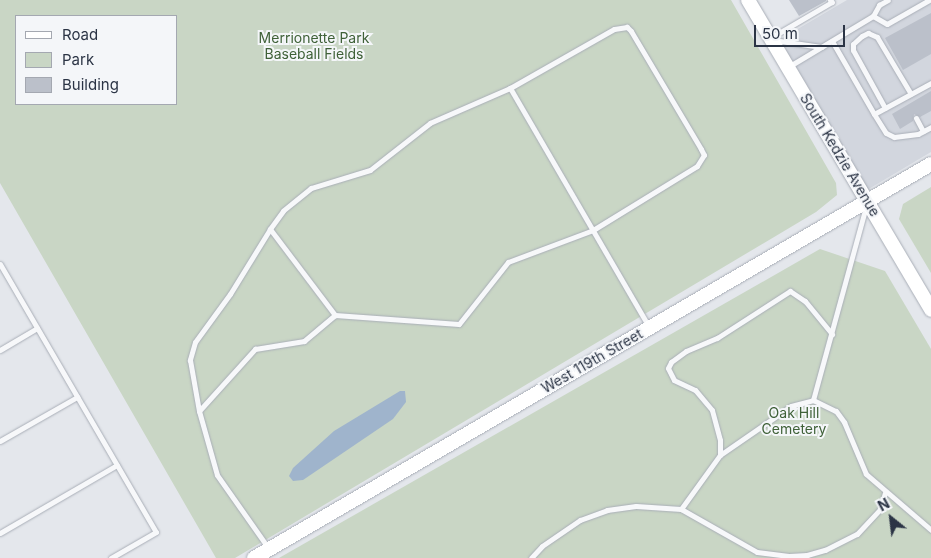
<!DOCTYPE html>
<style>
body{margin:0}
#map{position:relative;width:931px;height:558px;overflow:hidden;background:#e4e7ec;font-family:Inter,sans-serif}
div>[style]{position:absolute}
[style*='--x']{left:calc(var(--x)*1px);top:calc(var(--y)*1px);width:calc(var(--w)*1px);rotate:calc(var(--a)*1deg)}
.built>*{inset:0;background:#d2d6de}
.green>*{inset:0;background:#c9d6c5}
.water>*{inset:0;background:#9fb4cc}
.building>*{inset:0;background:#bbc0ca}
.roads{filter:drop-shadow(0 0 1px #a9aeb7) drop-shadow(0 0 1px #a9aeb7)}
.lane>*{height:5px;margin:-2.5px;padding:0 2.5px;transform-origin:2.5px;border-radius:2.5px;background:#f7f8fa}
.secondary>*{height:14px;margin:-7px;padding:0 7px;transform-origin:7px;border-radius:7px;background:#fff}
span{translate:-50% -50%;white-space:nowrap;text-align:center;line-height:1.15;-webkit-text-stroke:4px #f4f6f9;paint-order:stroke}
.park-label{font-size:14px;color:#3f6138}
.street-label{font-size:14px;color:#2b3445}
.legend{position:absolute;left:15px;top:15px;width:162px;height:90px;box-sizing:border-box;background:#f4f6f9;border:1px solid #a4a8b1;margin:0;padding:6px 9px;list-style:none;font-size:15px;color:#2b3445}
.legend li{display:flex;align-items:center;gap:10px;height:25px}
.legend b{width:25px;border:1px solid #a4a8b1}
.north{position:absolute;left:866px;top:493px;width:50px;height:50px;-webkit-text-stroke:4px #f4f6f9;paint-order:stroke;rotate:331deg;font-size:14px;font-weight:700;line-height:20px;text-align:center;color:#2b3445}
.north::after{content:'';display:block;margin:auto;width:18px;height:22px;background:#2b3445;clip-path:polygon(50% 0,100% 100%,50% 72%,0 100%)}
.scale{position:absolute;left:754px;top:25px;width:91px;height:22px;box-sizing:border-box;border:2px solid #2b3445;border-top:0;padding-left:6px;font-size:15px;line-height:18px;white-space:nowrap;color:#2b3445;-webkit-text-stroke:4px #f4f6f9;paint-order:stroke}
</style>
<div id="map">
<div class="built">
<i style="clip-path:polygon(847px 0,931px 0,931px 152px,867px 190px,779px 40px)"></i>
</div>
<div class="green">
<i style="clip-path:polygon(evenodd,0 0,731px 0,836px 183px,837px 195px,816px 212px,235px 558px,216px 558px,0 183px,0 0,16px 16px,176px 16px,176px 104px,16px 104px,16px 16px)"></i>
<i style="clip-path:polygon(931px 187px,931px 273px,899px 219px,903px 204px)"></i>
<i style="clip-path:polygon(820px 249px,885px 271px,931px 349px,931px 558px,279px 558px)"></i>
</div>
<div class="water">
<i style="clip-path:polygon(400px 391px,405px 391px,406px 402px,393px 419px,303px 480px,293px 481px,289px 476px,293px 468px,334px 431px)"></i>
</div>
<div class="building">
<i style="clip-path:polygon(789px 0,826px 0,826px 1px,799px 16px)"></i>
<i style="clip-path:polygon(931px 13px,931px 54px,903px 70px,885px 38px)"></i>
<i style="clip-path:polygon(931px 91px,931px 111px,920px 117px,914px 114px,913px 121px,900px 129px,892px 114px)"></i>
</div>
<div class="roads">
<div class="lane">
<i style="--x:873;--y:16;--w:16;--a:30"></i>
<i style="--x:887;--y:24;--w:48;--a:-29.7"></i>
<i style="--x:772;--y:37;--w:69;--a:-30.3"></i>
<i style="--x:832;--y:2;--w:3;--a:-135"></i>
<i style="--x:773;--y:40;--w:49;--a:8.1"></i>
<i style="--x:832;--y:41;--w:84;--a:60.1"></i>
<i style="--x:874;--y:114;--w:65;--a:-28.5"></i>
<i style="--x:788;--y:67;--w:99;--a:-31"></i>
<i style="--x:873;--y:16;--w:13;--a:-61"></i>
<i style="--x:879;--y:5;--w:10;--a:-29"></i>
<i style="--x:510;--y:88;--w:276;--a:59.8"></i>
<i style="--x:885;--y:108;--w:66;--a:-118.9"></i>
<i style="--x:853;--y:50;--w:6;--a:-90"></i>
<i style="--x:853;--y:44;--w:12;--a:-42"></i>
<i style="--x:862;--y:36;--w:7;--a:-27"></i>
<i style="--x:868;--y:33;--w:10;--a:24"></i>
<i style="--x:877;--y:37;--w:66;--a:59.2"></i>
<i style="--x:874;--y:114;--w:22;--a:58"></i>
<i style="--x:886;--y:133;--w:9;--a:27"></i>
<i style="--x:894;--y:137;--w:24;--a:-7"></i>
<i style="--x:918;--y:134;--w:15;--a:-28"></i>
<i style="--x:916;--y:118;--w:15;--a:62"></i>
<i style="--x:270;--y:229;--w:108;--a:52.9"></i>
<i style="--x:0;--y:264;--w:310;--a:59.8"></i>
<i style="--x:156;--y:532;--w:52;--a:150"></i>
<i style="--x:0;--y:350;--w:43;--a:-30.7"></i>
<i style="--x:813;--y:400;--w:201;--a:-74.7"></i>
<i style="--x:199;--y:411;--w:84;--a:-47.9"></i>
<i style="--x:255;--y:349;--w:50;--a:-9.3"></i>
<i style="--x:304;--y:341;--w:40;--a:-40"></i>
<i style="--x:335;--y:315;--w:124;--a:4.2"></i>
<i style="--x:459;--y:324;--w:79;--a:-51.7"></i>
<i style="--x:508;--y:262;--w:91;--a:-20.6"></i>
<i style="--x:593;--y:230;--w:122;--a:-31.6"></i>
<i style="--x:697;--y:166;--w:13;--a:-58"></i>
<i style="--x:704;--y:155;--w:7;--a:-117"></i>
<i style="--x:701;--y:149;--w:137;--a:-120.7"></i>
<i style="--x:631;--y:31;--w:6;--a:-135"></i>
<i style="--x:627;--y:27;--w:13;--a:171"></i>
<i style="--x:614;--y:29;--w:120;--a:150.4"></i>
<i style="--x:510;--y:88;--w:87;--a:156.4"></i>
<i style="--x:430;--y:123;--w:76;--a:141.9"></i>
<i style="--x:370;--y:170;--w:62;--a:163"></i>
<i style="--x:311;--y:188;--w:36;--a:141"></i>
<i style="--x:283;--y:211;--w:22;--a:126"></i>
<i style="--x:270;--y:229;--w:76;--a:121.6"></i>
<i style="--x:230;--y:294;--w:59;--a:126.1"></i>
<i style="--x:195;--y:342;--w:19;--a:106"></i>
<i style="--x:190;--y:360;--w:52;--a:80"></i>
<i style="--x:199;--y:411;--w:66;--a:74.3"></i>
<i style="--x:217;--y:475;--w:90;--a:54.9"></i>
<i style="--x:0;--y:441;--w:89;--a:-29.7"></i>
<i style="--x:720;--y:455;--w:15;--a:-90"></i>
<i style="--x:720;--y:440;--w:31;--a:-105"></i>
<i style="--x:712;--y:410;--w:26;--a:-130"></i>
<i style="--x:695;--y:390;--w:23;--a:-155"></i>
<i style="--x:674;--y:380;--w:13;--a:-117"></i>
<i style="--x:668;--y:368;--w:7;--a:-63"></i>
<i style="--x:671;--y:362;--w:19;--a:-36"></i>
<i style="--x:686;--y:351;--w:34;--a:-23"></i>
<i style="--x:717;--y:338;--w:87;--a:-32.8"></i>
<i style="--x:790;--y:291;--w:18;--a:34"></i>
<i style="--x:805;--y:301;--w:43;--a:50.7"></i>
<i style="--x:681;--y:509;--w:67;--a:-54.2"></i>
<i style="--x:720;--y:455;--w:86;--a:-34.6"></i>
<i style="--x:791;--y:406;--w:23;--a:-15"></i>
<i style="--x:813;--y:400;--w:25;--a:26"></i>
<i style="--x:836;--y:411;--w:14;--a:54"></i>
<i style="--x:844;--y:422;--w:56;--a:67.1"></i>
<i style="--x:866;--y:474;--w:86;--a:40.7"></i>
<i style="--x:0;--y:533;--w:135;--a:-30.2"></i>
<i style="--x:531;--y:558;--w:16;--a:-47"></i>
<i style="--x:542;--y:546;--w:46;--a:-34.4"></i>
<i style="--x:580;--y:520;--w:29;--a:-20"></i>
<i style="--x:607;--y:510;--w:29;--a:-8"></i>
<i style="--x:636;--y:506;--w:45;--a:3.8"></i>
<i style="--x:681;--y:509;--w:87;--a:29.5"></i>
<i style="--x:757;--y:552;--w:32;--a:7"></i>
<i style="--x:789;--y:556;--w:18;--a:-3"></i>
<i style="--x:807;--y:555;--w:19;--a:-16"></i>
<i style="--x:825;--y:550;--w:36;--a:-27"></i>
<i style="--x:857;--y:534;--w:34;--a:-47"></i>
<i style="--x:880;--y:509;--w:17;--a:-73"></i>
</div>
<div class="secondary">
<i style="--x:748;--y:0;--w:360;--a:59.4"></i>
<i style="--x:254;--y:558;--w:783;--a:-30.2"></i>
</div>
</div>
<div class="park-label">
<span style="left:314px;top:46px">Merrionette Park<br>Baseball Fields</span>
<span style="left:794px;top:421px">Oak Hill<br>Cemetery</span>
</div>
<div class="street-label">
<span style="left:840px;top:155px;rotate:59deg">South Kedzie Avenue</span>
<span style="left:592px;top:361px;rotate:-30deg">West 119th Street</span>
</div>
<ul class="legend">
<li><b style="height:6px;background:#fff"></b>Road</li>
<li><b style="height:14px;background:#c9d6c5"></b>Park</li>
<li><b style="height:14px;background:#bbc0ca"></b>Building</li>
</ul>
<div class="north">N</div>
<div class="scale">50 m</div>
</div>
